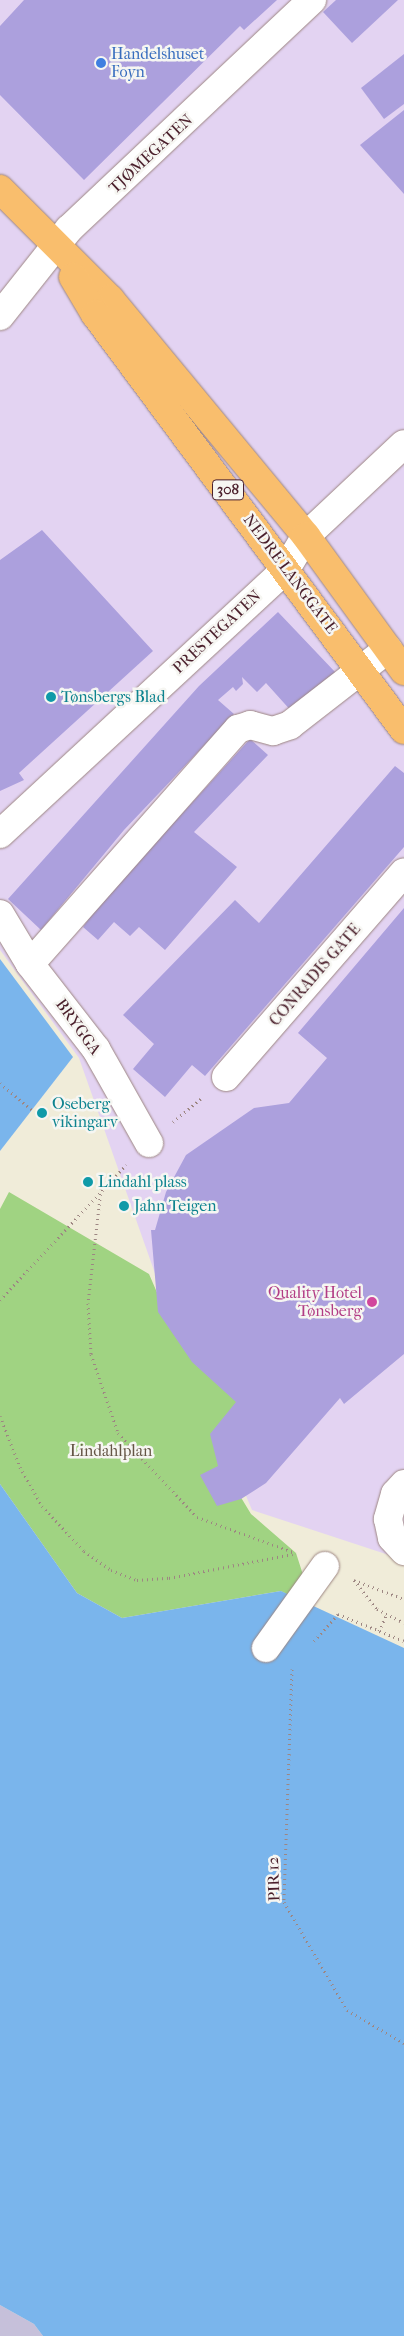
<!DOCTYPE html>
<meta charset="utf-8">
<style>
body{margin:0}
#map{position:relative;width:404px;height:2336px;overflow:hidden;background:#f0ecd9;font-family:"IM FELL French Canon",serif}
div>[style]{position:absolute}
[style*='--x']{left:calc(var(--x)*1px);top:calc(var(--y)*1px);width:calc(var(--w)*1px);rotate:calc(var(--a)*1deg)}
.built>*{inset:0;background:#e3d3f2}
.industrial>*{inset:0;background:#c6c0da}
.green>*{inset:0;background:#a0d382}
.water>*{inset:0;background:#7ab5ec}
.building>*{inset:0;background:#aca0dd}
.path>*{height:3px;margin-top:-1.5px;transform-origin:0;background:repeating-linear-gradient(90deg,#9d8682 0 1px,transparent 0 5px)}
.roads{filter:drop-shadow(0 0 1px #9d8682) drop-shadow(0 0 1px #9d8682)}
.minor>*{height:28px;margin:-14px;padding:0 14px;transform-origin:14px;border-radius:14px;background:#fff}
.major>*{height:28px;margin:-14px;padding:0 14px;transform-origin:14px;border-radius:14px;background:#f9be6d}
.dots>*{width:14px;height:14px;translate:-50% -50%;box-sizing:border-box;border:2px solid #f6f6f2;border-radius:50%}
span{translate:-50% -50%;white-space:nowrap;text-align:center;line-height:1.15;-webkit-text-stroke:5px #f6f6f2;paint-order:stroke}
.shield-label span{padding:1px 4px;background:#f6f6f2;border:1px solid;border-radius:4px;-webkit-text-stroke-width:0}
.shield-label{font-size:15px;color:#4a1f2b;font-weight:700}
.shop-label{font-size:16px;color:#366cbe}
.left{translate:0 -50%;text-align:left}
.street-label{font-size:16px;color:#4a1f2b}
.culture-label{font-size:16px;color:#0d838f}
.hotel-label{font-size:16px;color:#b23c85}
.right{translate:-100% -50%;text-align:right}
.park-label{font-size:16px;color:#645545}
</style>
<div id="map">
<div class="built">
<i style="clip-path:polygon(0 0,404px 0,404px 1560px,252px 1510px,169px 1313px,79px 1058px,0 950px)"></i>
</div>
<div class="industrial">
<i style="clip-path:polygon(0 2305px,34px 2324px,43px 2336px,0 2336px)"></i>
</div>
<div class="green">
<i style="clip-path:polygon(9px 1192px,149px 1274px,175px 1334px,246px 1411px,228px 1476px,251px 1514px,296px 1553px,314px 1609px,281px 1591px,122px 1618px,77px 1593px,0 1484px,0 1209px)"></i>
</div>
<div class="water">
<i style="clip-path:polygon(0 959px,73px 1057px,0 1151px)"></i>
<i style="clip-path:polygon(0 1484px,77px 1593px,122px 1618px,281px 1591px,404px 1648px,404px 2336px,43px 2336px,34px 2324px,0 2305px)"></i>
</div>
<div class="building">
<i style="clip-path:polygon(24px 0,277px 0,244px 30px,240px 26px,84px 180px,0 95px,0 26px)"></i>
<i style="clip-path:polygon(336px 0,398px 0,352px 43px,323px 12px)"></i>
<i style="clip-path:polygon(404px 54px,404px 104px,384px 119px,361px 88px)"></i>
<i style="clip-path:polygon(404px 110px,404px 194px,360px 145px)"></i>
<i style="clip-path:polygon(42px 530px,153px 651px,19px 773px,24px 780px,0 791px,0 560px)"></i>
<i style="clip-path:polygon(278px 612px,336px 673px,293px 713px,266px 683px,257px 692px,242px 677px,243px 684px,236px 691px,233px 687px,218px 700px,234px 714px,124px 830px,41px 930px,8px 899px,199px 686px)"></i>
<i style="clip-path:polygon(250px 739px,268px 755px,194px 832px,237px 867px,165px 950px,139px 927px,130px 936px,114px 922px,98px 940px,83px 927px,97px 907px)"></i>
<i style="clip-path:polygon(395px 766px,404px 773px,404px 847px,205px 1076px,192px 1065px,165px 1097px,133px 1069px,154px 1044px,123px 1015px,235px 900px,259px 923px)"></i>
<i style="clip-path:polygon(404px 908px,404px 1354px,344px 1404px,340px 1398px,266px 1483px,241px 1499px,217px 1506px,200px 1475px,218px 1466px,210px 1434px,236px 1402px,192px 1362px,158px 1312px,151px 1230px,155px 1230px,166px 1192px,186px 1155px,254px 1108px,289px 1103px,327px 1058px,298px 1033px)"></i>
</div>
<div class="path">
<i style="--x:0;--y:1083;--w:42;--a:40.2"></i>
<i style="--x:173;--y:1122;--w:39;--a:-40"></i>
<i style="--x:101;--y:1189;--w:115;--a:96.5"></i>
<i style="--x:88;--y:1303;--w:51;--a:86.6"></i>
<i style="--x:91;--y:1354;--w:83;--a:71.1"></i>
<i style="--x:118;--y:1433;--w:115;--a:46.8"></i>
<i style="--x:197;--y:1517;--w:105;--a:20"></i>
<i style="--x:0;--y:1300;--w:185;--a:-47"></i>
<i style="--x:0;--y:1416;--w:55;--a:68.6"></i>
<i style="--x:20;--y:1467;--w:45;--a:60.6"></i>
<i style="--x:42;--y:1506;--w:62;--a:47"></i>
<i style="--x:84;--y:1551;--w:33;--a:35"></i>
<i style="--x:111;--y:1570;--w:28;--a:21"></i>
<i style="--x:137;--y:1580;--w:32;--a:-4"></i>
<i style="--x:169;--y:1578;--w:126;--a:-11"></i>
<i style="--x:354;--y:1580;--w:53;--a:20.8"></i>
<i style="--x:354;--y:1580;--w:37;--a:52"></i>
<i style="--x:377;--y:1609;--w:30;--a:27"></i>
<i style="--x:379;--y:1631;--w:17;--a:-65"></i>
<i style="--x:314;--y:1641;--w:36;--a:-48"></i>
<i style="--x:338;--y:1614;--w:71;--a:22.2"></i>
<i style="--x:292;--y:1669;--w:233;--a:92"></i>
<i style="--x:284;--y:1902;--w:125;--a:59.7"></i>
<i style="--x:347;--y:2010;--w:66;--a:30.1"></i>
</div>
<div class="roads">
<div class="minor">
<i style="--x:0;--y:316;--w:111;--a:-51.6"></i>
<i style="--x:69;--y:229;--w:334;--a:-43.3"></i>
<i style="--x:0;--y:834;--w:390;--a:-42.8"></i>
<i style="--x:286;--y:569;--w:39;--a:-59"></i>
<i style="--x:306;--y:536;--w:134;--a:-43.2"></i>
<i style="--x:0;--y:914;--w:58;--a:59"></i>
<i style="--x:30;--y:964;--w:108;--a:52.2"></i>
<i style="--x:96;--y:1049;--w:108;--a:60.6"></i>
<i style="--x:30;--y:964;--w:314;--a:-48.5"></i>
<i style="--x:238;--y:729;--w:13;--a:-18"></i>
<i style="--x:250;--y:725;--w:24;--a:15"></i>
<i style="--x:273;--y:731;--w:18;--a:-19"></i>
<i style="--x:290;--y:725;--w:124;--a:-37.8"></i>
<i style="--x:226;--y:1077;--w:271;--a:-49"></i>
<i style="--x:404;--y:1484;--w:13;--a:132"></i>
<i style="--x:395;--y:1494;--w:26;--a:106"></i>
<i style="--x:388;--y:1519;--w:19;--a:78"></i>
<i style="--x:392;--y:1538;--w:18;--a:47"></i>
<i style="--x:266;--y:1648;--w:101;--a:-54.3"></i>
</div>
<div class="major">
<i style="--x:0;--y:189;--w:156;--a:45"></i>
<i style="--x:110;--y:299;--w:308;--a:50.4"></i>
<i style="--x:306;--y:536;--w:167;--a:54"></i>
<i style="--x:73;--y:277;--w:43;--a:59.3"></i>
<i style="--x:95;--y:314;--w:518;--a:53.4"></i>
</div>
</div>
<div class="dots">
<i style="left:101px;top:63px;background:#3f7fe0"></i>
<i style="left:51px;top:697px;background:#0f9aa8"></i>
<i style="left:42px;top:1113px;background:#0f9aa8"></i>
<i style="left:88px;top:1182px;background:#0f9aa8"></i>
<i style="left:124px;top:1206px;background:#0f9aa8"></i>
<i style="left:372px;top:1302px;background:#d1479c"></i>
</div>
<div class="shield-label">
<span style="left:228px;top:490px">308</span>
</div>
<div class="shop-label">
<span class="left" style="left:111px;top:63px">Handelshuset<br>Foyn</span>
</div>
<div class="street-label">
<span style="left:151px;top:154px;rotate:-43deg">TJØMEGATEN</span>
<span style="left:290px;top:574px;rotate:53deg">NEDRE LANGGATE</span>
<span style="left:217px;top:632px;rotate:-43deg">PRESTEGATEN</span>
<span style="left:315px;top:975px;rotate:-49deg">CONRADIS GATE</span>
<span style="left:78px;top:1027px;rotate:54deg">BRYGGA</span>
<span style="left:274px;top:1879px;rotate:-92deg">PIR 12</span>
</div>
<div class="culture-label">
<span class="left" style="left:61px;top:697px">Tønsbergs Blad</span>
<span class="left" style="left:52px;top:1113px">Oseberg<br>vikingarv</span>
<span class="left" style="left:98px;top:1182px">Lindahl plass</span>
<span class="left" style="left:134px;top:1206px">Jahn Teigen</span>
</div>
<div class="hotel-label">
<span class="right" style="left:362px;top:1302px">Quality Hotel<br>Tønsberg</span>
</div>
<div class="park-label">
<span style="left:111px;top:1451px">Lindahlplan</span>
</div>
</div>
